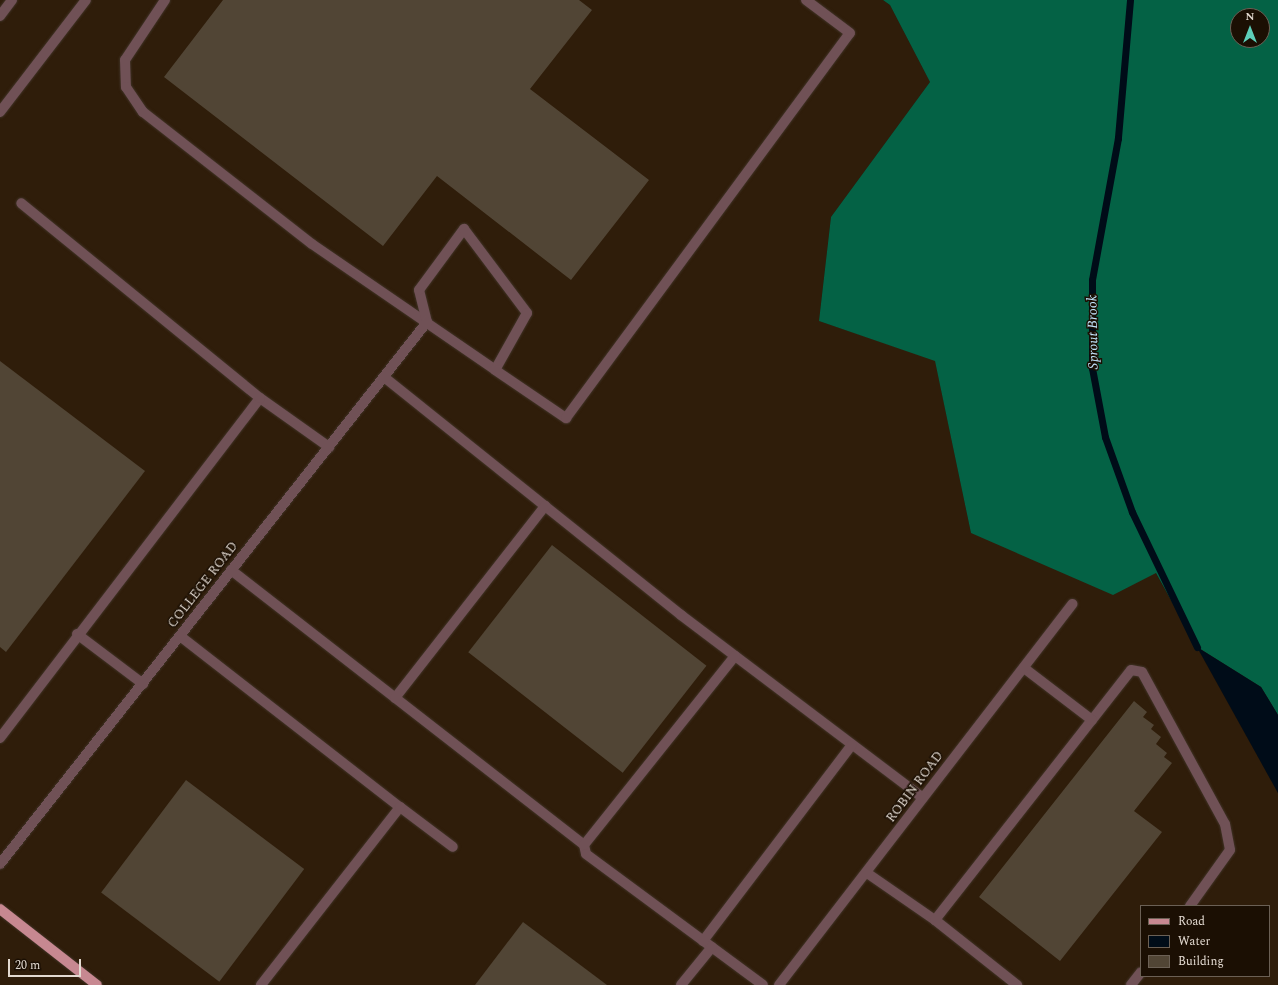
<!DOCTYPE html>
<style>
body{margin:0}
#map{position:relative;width:1278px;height:985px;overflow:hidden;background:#25180b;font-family:Spectral,serif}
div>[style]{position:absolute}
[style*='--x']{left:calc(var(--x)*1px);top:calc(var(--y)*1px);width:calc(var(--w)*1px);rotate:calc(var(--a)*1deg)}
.built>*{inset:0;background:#2f1d0a}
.forest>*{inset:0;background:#046245}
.water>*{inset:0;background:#000c18}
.stream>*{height:7px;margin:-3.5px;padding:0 3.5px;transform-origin:3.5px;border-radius:3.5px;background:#000c18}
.building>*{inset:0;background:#514535;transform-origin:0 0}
.roads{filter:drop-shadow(0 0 1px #403327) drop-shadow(0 0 1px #403327)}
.minor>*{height:10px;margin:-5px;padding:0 5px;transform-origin:5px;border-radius:5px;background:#705156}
.major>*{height:10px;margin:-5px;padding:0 5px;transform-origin:5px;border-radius:5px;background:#c78891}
span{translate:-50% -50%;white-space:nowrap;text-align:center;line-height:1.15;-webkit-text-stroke:3px #1b0f03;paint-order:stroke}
.street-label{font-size:13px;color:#e3dad1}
.water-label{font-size:14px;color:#c1e3fb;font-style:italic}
.legend{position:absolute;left:1140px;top:905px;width:130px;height:72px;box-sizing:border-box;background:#1b0f03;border:1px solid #6b6055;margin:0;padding:5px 7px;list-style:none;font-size:12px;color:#e3dad1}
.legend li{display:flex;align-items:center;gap:8px;height:20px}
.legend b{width:20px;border:1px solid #6b6055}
.north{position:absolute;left:1230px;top:8px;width:40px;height:40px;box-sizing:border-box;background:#1b0f03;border:1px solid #6b6055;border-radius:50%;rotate:0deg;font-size:11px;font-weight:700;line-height:16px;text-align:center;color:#e3dad1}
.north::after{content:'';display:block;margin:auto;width:14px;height:18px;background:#5dceb9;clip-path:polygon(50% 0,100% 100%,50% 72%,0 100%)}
.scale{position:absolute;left:8px;top:959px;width:73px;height:18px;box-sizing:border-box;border:2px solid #e3dad1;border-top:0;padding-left:5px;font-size:12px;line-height:14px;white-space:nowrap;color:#e3dad1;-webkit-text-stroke:3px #1b0f03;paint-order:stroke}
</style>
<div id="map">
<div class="built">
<i style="clip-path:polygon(evenodd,0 0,883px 0,890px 5px,930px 82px,831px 217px,819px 321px,935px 360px,971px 533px,1155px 572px,1278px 793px,1278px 985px,0 985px,0 0,1141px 906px,1269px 906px,1269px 976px,1141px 976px,1141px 906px)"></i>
</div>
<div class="forest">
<i style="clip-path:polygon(evenodd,883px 0,1278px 0,1278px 715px,1261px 687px,1197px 647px,1156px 573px,1113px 595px,971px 533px,935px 361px,819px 321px,831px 217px,930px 82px,890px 5px,883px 0,1238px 16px,1262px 16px,1262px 40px,1238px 40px,1238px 16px)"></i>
</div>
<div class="water">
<i style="clip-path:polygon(1197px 647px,1261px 687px,1278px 715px,1278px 793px)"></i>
</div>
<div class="stream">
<i style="--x:1130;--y:0;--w:139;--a:95"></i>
<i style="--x:1118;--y:138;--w:144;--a:100.4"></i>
<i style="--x:1092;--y:280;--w:88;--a:90"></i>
<i style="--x:1092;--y:368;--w:70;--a:79.3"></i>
<i style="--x:1105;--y:437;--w:80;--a:70.2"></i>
<i style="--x:1132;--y:512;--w:150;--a:64.3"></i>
</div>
<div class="building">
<i style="clip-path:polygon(223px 0,579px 0,592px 10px,530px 89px,649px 180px,571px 280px,437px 176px,383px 246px,164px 77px)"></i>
<i style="clip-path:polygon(0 361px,145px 471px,6px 652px,0 647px)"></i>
<i style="left:552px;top:545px;width:196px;height:136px;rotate:38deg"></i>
<i style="clip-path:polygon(1134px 701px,1147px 712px,1143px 717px,1154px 725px,1151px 729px,1161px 737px,1156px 744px,1167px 753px,1164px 757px,1172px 763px,1134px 811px,1162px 832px,1060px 961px,979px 897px)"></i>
<i style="left:186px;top:780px;width:148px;height:141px;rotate:37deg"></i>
<i style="clip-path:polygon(523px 922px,607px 985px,475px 985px)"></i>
</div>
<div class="roads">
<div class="minor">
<i style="--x:165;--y:0;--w:72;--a:123.7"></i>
<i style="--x:125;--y:60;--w:27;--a:88"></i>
<i style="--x:126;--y:87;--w:30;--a:56"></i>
<i style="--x:143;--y:112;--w:214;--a:38"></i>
<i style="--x:312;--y:244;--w:222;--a:34.5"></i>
<i style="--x:0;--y:16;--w:20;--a:-53"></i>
<i style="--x:0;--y:112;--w:141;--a:-52.5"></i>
<i style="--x:427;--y:322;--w:33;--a:-104"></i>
<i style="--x:419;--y:290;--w:76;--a:-53.6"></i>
<i style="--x:464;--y:229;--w:105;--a:53.1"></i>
<i style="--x:527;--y:313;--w:65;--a:119.3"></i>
<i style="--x:495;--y:370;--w:86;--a:34.1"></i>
<i style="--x:566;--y:418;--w:478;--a:-53.6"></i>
<i style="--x:850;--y:33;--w:55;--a:-143.1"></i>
<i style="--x:384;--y:377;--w:381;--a:38.7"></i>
<i style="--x:681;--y:615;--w:303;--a:37.1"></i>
<i style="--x:260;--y:398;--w:85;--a:35.4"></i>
<i style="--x:231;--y:570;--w:447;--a:37.9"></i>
<i style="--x:584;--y:845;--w:9;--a:77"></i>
<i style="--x:586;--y:854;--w:220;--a:36.5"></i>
<i style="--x:77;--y:634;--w:83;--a:37.1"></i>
<i style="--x:180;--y:636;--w:279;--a:37.9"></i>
<i style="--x:400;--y:807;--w:226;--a:128"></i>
<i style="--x:395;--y:698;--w:244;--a:-52"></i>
<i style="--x:1092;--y:720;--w:63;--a:-52"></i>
<i style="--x:1131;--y:670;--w:11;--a:10"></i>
<i style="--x:1142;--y:672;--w:173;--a:61.4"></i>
<i style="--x:1225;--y:824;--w:26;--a:79"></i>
<i style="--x:1230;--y:850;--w:69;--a:125.5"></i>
<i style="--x:0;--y:738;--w:428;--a:-52.6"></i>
<i style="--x:260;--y:398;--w:308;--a:-140.8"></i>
<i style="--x:400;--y:807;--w:66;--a:37"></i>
<i style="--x:584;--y:845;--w:242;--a:-51.4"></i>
<i style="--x:0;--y:864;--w:690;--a:-51.77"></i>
<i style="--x:867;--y:873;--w:83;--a:34.7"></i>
<i style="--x:935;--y:920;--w:105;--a:38.4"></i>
<i style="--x:935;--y:920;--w:254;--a:-51.9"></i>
<i style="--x:1092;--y:720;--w:86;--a:-142.6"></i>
<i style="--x:703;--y:941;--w:246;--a:-52.8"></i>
<i style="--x:681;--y:985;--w:49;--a:-50.8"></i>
<i style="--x:779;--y:985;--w:481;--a:-52.4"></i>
<i style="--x:1131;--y:985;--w:16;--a:-52"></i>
</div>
<div class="major">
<i style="--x:0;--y:909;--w:123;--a:38.1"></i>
</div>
</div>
<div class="street-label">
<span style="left:203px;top:585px;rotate:-52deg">COLLEGE ROAD</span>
<span style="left:915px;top:787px;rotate:-53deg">ROBIN ROAD</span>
</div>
<div class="water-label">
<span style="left:1093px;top:332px;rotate:-91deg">Sprout Brook</span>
</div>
<ul class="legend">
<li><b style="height:5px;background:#c78891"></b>Road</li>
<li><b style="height:11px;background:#000c18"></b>Water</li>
<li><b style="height:11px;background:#514535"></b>Building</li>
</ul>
<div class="north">N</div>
<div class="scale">20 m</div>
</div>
